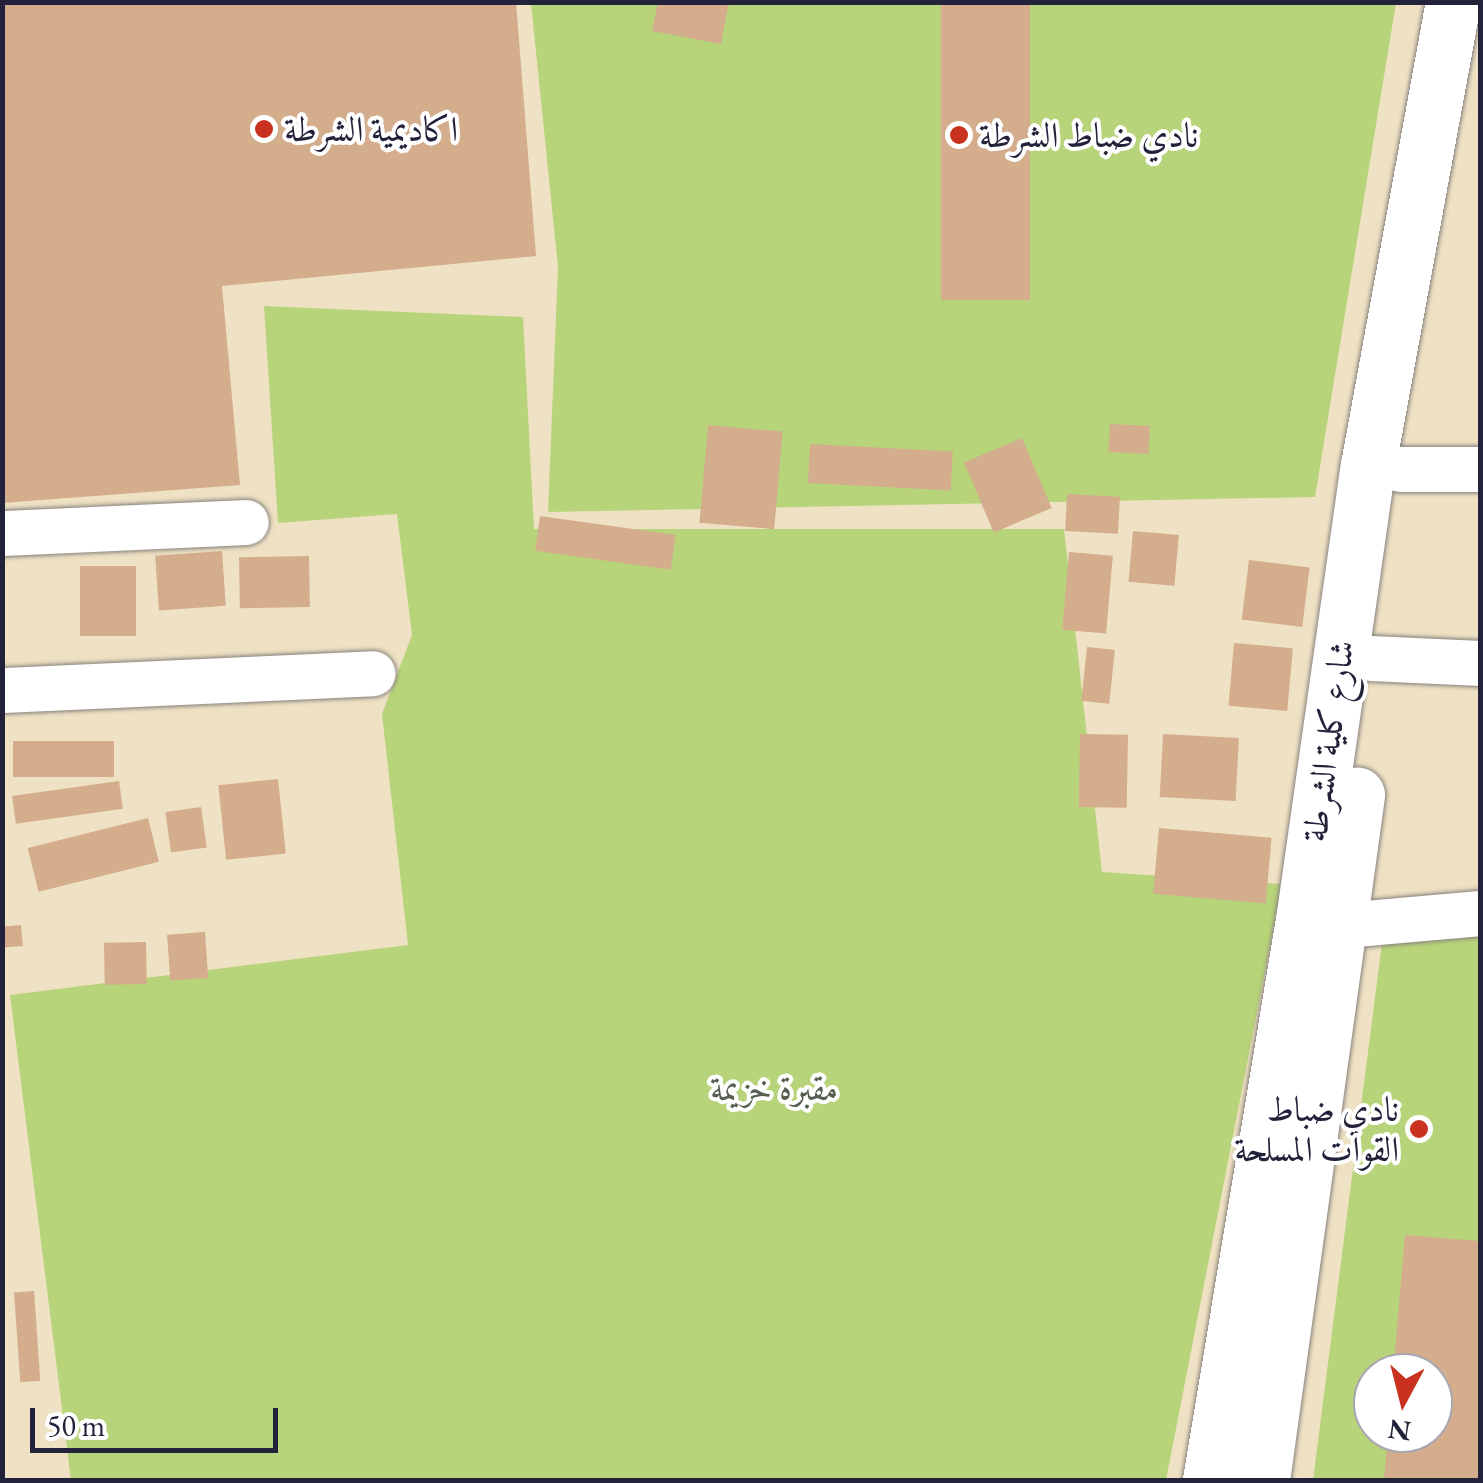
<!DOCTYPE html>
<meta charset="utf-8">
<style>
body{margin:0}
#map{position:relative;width:1483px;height:1483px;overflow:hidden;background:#efe1c3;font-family:"EB Garamond",Amiri,serif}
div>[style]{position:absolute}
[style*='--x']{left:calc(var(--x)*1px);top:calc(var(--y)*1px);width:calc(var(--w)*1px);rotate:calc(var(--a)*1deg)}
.green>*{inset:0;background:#b8d47a}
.building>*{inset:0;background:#d3ad8c;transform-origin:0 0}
.roads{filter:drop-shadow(0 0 2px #88827f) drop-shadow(0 0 2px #88827f)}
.minor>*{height:45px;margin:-22.5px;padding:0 22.5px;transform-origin:22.5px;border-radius:22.5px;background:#fff}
.major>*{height:55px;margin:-27.5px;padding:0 27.5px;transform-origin:27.5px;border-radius:27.5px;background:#fff}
.dots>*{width:28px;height:28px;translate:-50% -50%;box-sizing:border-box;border:5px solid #fff;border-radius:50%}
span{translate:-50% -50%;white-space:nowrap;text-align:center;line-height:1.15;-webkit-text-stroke:8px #fff;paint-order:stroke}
.poi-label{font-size:35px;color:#22223b}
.left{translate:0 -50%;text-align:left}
.right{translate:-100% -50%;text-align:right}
.street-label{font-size:35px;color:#22223b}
.park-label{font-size:35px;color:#566051}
.frame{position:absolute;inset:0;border:5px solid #22223b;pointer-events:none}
.north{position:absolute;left:1353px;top:1353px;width:100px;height:100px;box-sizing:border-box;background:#fff;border:2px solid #a7a7b1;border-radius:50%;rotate:187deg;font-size:28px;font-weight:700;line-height:40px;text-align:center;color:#22223b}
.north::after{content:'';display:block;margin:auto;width:35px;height:45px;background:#c8321e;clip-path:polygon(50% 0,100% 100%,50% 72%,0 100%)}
.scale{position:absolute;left:30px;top:1408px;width:248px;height:45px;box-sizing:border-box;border:5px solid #22223b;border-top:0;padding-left:12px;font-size:30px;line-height:35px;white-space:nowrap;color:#22223b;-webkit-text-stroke:8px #fff;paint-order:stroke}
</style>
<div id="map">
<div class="green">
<i style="clip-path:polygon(531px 3px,1396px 3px,1315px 497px,548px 512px,558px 267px)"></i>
<i style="clip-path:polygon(264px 306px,523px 317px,534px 529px,1064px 529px,1102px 872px,1282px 884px,1166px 1480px,71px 1480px,10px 995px,408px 945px,382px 714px,412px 635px,397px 514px,278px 523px)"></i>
<i style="clip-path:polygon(evenodd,1480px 937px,1480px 1480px,1313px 1480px,1382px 943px,1480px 937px,1373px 1373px,1433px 1373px,1433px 1433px,1373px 1433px,1373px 1373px)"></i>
</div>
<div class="building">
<i style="clip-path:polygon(2px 2px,516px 2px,536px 256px,222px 286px,240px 485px,2px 503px)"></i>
<i style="clip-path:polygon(658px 2px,729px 2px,721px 44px,652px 31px)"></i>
<i style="left:941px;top:2px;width:89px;height:298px"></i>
<i style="left:1110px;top:424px;width:40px;height:28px;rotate:3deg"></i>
<i style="left:708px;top:425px;width:75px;height:98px;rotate:5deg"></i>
<i style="left:1022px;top:438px;width:76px;height:63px;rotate:67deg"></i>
<i style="left:810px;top:444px;width:143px;height:39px;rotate:3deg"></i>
<i style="left:1067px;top:494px;width:53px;height:37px;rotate:3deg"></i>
<i style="left:540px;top:516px;width:137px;height:35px;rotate:8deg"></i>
<i style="left:1133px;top:531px;width:46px;height:51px;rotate:5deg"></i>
<i style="left:222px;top:551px;width:55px;height:67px;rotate:86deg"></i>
<i style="left:1069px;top:552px;width:44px;height:78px;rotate:5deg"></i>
<i style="left:309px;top:556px;width:51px;height:70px;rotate:89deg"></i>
<i style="left:1249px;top:560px;width:61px;height:60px;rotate:7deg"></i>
<i style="left:80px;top:566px;width:56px;height:70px"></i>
<i style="left:1234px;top:643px;width:59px;height:63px;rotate:5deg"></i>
<i style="left:1087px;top:647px;width:28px;height:54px;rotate:6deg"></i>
<i style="left:1080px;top:734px;width:48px;height:73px;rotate:1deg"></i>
<i style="left:1163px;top:734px;width:76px;height:63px;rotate:3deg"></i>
<i style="left:13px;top:741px;width:101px;height:36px"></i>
<i style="left:278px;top:779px;width:75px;height:60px;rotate:84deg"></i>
<i style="left:119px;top:781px;width:28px;height:108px;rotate:82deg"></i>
<i style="left:201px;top:807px;width:41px;height:36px;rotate:82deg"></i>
<i style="left:148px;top:818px;width:45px;height:124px;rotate:76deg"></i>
<i style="left:1159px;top:828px;width:113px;height:66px;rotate:5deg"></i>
<i style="left:21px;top:925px;width:21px;height:19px;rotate:85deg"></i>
<i style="left:205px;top:932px;width:46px;height:38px;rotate:86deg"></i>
<i style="left:146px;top:942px;width:42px;height:42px;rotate:89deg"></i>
<i style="clip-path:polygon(1405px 1235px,1480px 1241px,1480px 1480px,1384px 1480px,1388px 1433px,1433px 1433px,1433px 1373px,1393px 1373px)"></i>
<i style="left:34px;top:1291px;width:90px;height:20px;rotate:86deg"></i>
</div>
<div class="roads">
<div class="minor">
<i style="--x:1400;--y:469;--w:80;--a:0"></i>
<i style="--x:2;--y:533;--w:244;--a:-2.6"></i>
<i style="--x:1371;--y:658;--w:109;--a:2.6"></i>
<i style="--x:2;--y:690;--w:371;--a:-2.6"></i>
<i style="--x:1343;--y:925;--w:138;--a:-5"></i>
</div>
<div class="major">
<i style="--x:1210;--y:1480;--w:568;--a:-80.57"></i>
<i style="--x:1303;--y:920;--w:460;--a:-81.9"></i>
<i style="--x:1368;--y:465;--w:471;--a:-79.6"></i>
<i style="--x:1262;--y:1480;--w:692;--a:-82.1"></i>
</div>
</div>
<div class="dots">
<i style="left:264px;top:129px;background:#c8321e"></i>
<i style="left:959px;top:135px;background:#c8321e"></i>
<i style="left:1419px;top:1129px;background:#c8321e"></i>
</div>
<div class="poi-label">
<span class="left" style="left:284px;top:129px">اكاديمية الشرطة</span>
<span class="left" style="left:979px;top:135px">نادي ضباط الشرطة</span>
<span class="right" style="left:1399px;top:1129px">نادي ضباط<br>القوات المسلحة</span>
</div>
<div class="street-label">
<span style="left:1328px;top:741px;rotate:-82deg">شارع كلية الشرطة</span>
</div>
<div class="park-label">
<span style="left:774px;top:1088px">مقبرة خزيمة</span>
</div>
<div class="frame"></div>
<div class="north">N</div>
<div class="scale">50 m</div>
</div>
